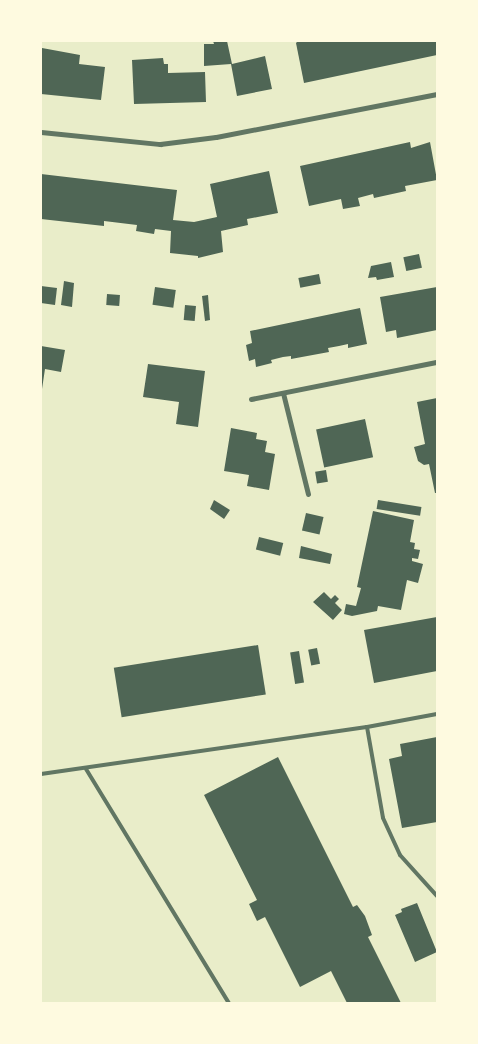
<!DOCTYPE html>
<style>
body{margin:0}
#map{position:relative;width:478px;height:1044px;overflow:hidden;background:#e9edc9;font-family:Arial,sans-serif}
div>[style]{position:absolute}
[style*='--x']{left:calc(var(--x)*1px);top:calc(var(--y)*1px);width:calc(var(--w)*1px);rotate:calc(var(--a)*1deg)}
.building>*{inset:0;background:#4f6655;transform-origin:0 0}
.service>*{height:4px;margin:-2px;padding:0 2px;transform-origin:2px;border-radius:2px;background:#617663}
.minor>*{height:5px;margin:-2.5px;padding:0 2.5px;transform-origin:2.5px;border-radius:2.5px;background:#617663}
span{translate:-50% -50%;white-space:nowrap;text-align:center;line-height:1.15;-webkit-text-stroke:4px #fefae0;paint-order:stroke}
.frame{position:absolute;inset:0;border:42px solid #fefae0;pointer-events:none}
</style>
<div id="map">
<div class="building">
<i style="clip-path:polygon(213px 41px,227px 41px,232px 64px,265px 56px,272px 89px,237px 96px,231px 64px,204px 66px,204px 44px,214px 44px)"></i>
<i style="clip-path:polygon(298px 41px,437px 41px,437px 55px,304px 83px,296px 43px)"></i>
<i style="clip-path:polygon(42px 48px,80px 55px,79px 64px,105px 67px,101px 100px,41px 94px)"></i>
<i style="clip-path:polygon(163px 58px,164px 64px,168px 64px,168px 73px,205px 72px,206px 102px,134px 104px,132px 60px)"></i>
<i style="clip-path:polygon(410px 142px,411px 148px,430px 142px,437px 180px,405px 186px,406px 191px,374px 198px,373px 194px,358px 198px,360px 206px,343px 209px,341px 199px,309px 206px,300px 166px)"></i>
<i style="clip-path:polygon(269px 171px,278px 213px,247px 219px,248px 225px,221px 231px,223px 252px,198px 258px,198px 256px,170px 253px,171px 231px,155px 229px,154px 234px,136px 231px,137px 225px,104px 221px,104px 226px,41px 219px,41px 174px,177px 190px,173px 220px,194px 222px,217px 217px,210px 184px)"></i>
<i style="left:419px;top:254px;width:14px;height:16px;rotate:78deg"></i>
<i style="clip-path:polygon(391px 262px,394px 277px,377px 280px,376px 277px,368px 278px,371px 266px)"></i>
<i style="left:319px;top:274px;width:10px;height:21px;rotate:79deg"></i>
<i style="clip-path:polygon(64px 281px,74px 283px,72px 307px,61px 305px)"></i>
<i style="clip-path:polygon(41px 286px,57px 288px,55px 305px,41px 303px)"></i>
<i style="left:155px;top:287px;width:21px;height:18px;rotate:8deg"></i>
<i style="clip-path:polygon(437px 287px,437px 330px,397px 338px,396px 330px,386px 332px,380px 297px)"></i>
<i style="left:107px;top:294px;width:13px;height:11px;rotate:4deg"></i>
<i style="clip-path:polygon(208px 295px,210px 320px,205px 321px,202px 296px)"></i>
<i style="left:185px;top:305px;width:11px;height:15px;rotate:5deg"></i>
<i style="clip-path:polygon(360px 308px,367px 344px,348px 348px,348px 344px,339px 346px,328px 348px,329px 352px,291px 359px,291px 356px,283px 357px,271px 360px,272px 363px,256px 367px,255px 359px,249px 361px,246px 345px,252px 343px,250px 331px)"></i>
<i style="clip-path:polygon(41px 346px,65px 350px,61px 372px,45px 369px,42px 389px)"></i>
<i style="clip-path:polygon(148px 364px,205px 371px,198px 427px,176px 424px,179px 402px,143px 397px)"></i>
<i style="clip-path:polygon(437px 398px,437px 493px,435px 493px,429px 464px,424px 465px,418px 461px,414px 447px,425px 444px,417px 402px)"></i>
<i style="left:365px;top:419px;width:39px;height:50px;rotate:78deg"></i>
<i style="clip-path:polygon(231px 428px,257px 433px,256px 439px,267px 441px,265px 452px,275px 454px,269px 490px,247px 486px,249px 475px,224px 471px)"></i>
<i style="left:326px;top:470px;width:12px;height:11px;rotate:81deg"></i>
<i style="clip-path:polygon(214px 500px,230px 510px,224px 519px,210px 509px)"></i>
<i style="left:378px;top:500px;width:44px;height:9px;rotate:9deg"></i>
<i style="clip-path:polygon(373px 511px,414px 520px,410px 542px,415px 543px,414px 549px,420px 550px,418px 559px,412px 558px,412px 561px,423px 564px,418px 583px,407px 580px,401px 610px,378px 606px,377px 611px,352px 616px,344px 614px,346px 604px,356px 606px,361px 588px,357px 587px)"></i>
<i style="left:306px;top:513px;width:18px;height:18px;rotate:13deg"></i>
<i style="left:259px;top:537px;width:25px;height:13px;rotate:14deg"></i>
<i style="clip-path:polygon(301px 546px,332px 554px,330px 564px,299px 558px)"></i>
<i style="clip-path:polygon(324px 592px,331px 599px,335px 595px,339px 599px,335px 603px,342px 610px,333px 620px,313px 602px)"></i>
<i style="clip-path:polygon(437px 617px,437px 671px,374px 683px,364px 630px)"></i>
<i style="left:258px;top:645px;width:50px;height:146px;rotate:81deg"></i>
<i style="left:317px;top:648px;width:16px;height:9px;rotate:79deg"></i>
<i style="left:299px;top:651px;width:32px;height:9px;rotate:81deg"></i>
<i style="clip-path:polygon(437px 737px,437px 822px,402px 828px,389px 759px,402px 756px,400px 744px)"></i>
<i style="clip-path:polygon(278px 757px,353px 907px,357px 905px,365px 916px,372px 935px,368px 937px,401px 1003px,347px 1003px,331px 971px,300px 987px,265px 917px,257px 921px,249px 904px,257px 900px,204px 795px)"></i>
<i style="clip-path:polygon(417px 903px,437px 952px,415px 962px,395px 915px,402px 912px,401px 909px)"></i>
</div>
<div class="service">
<i style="--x:367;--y:727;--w:92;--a:80"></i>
<i style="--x:383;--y:818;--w:41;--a:65.3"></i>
<i style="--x:400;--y:855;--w:55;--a:47.9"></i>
<i style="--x:86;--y:769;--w:274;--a:58.6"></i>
<i style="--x:41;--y:774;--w:329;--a:-8.2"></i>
<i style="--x:367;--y:727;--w:71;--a:-10.5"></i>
</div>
<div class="minor">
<i style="--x:41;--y:132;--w:120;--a:5.8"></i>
<i style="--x:160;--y:144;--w:56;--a:-7.1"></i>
<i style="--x:216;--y:137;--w:225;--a:-11"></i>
<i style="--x:283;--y:393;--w:104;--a:76.1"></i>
<i style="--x:251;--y:399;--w:190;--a:-11.3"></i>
</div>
<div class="frame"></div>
</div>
